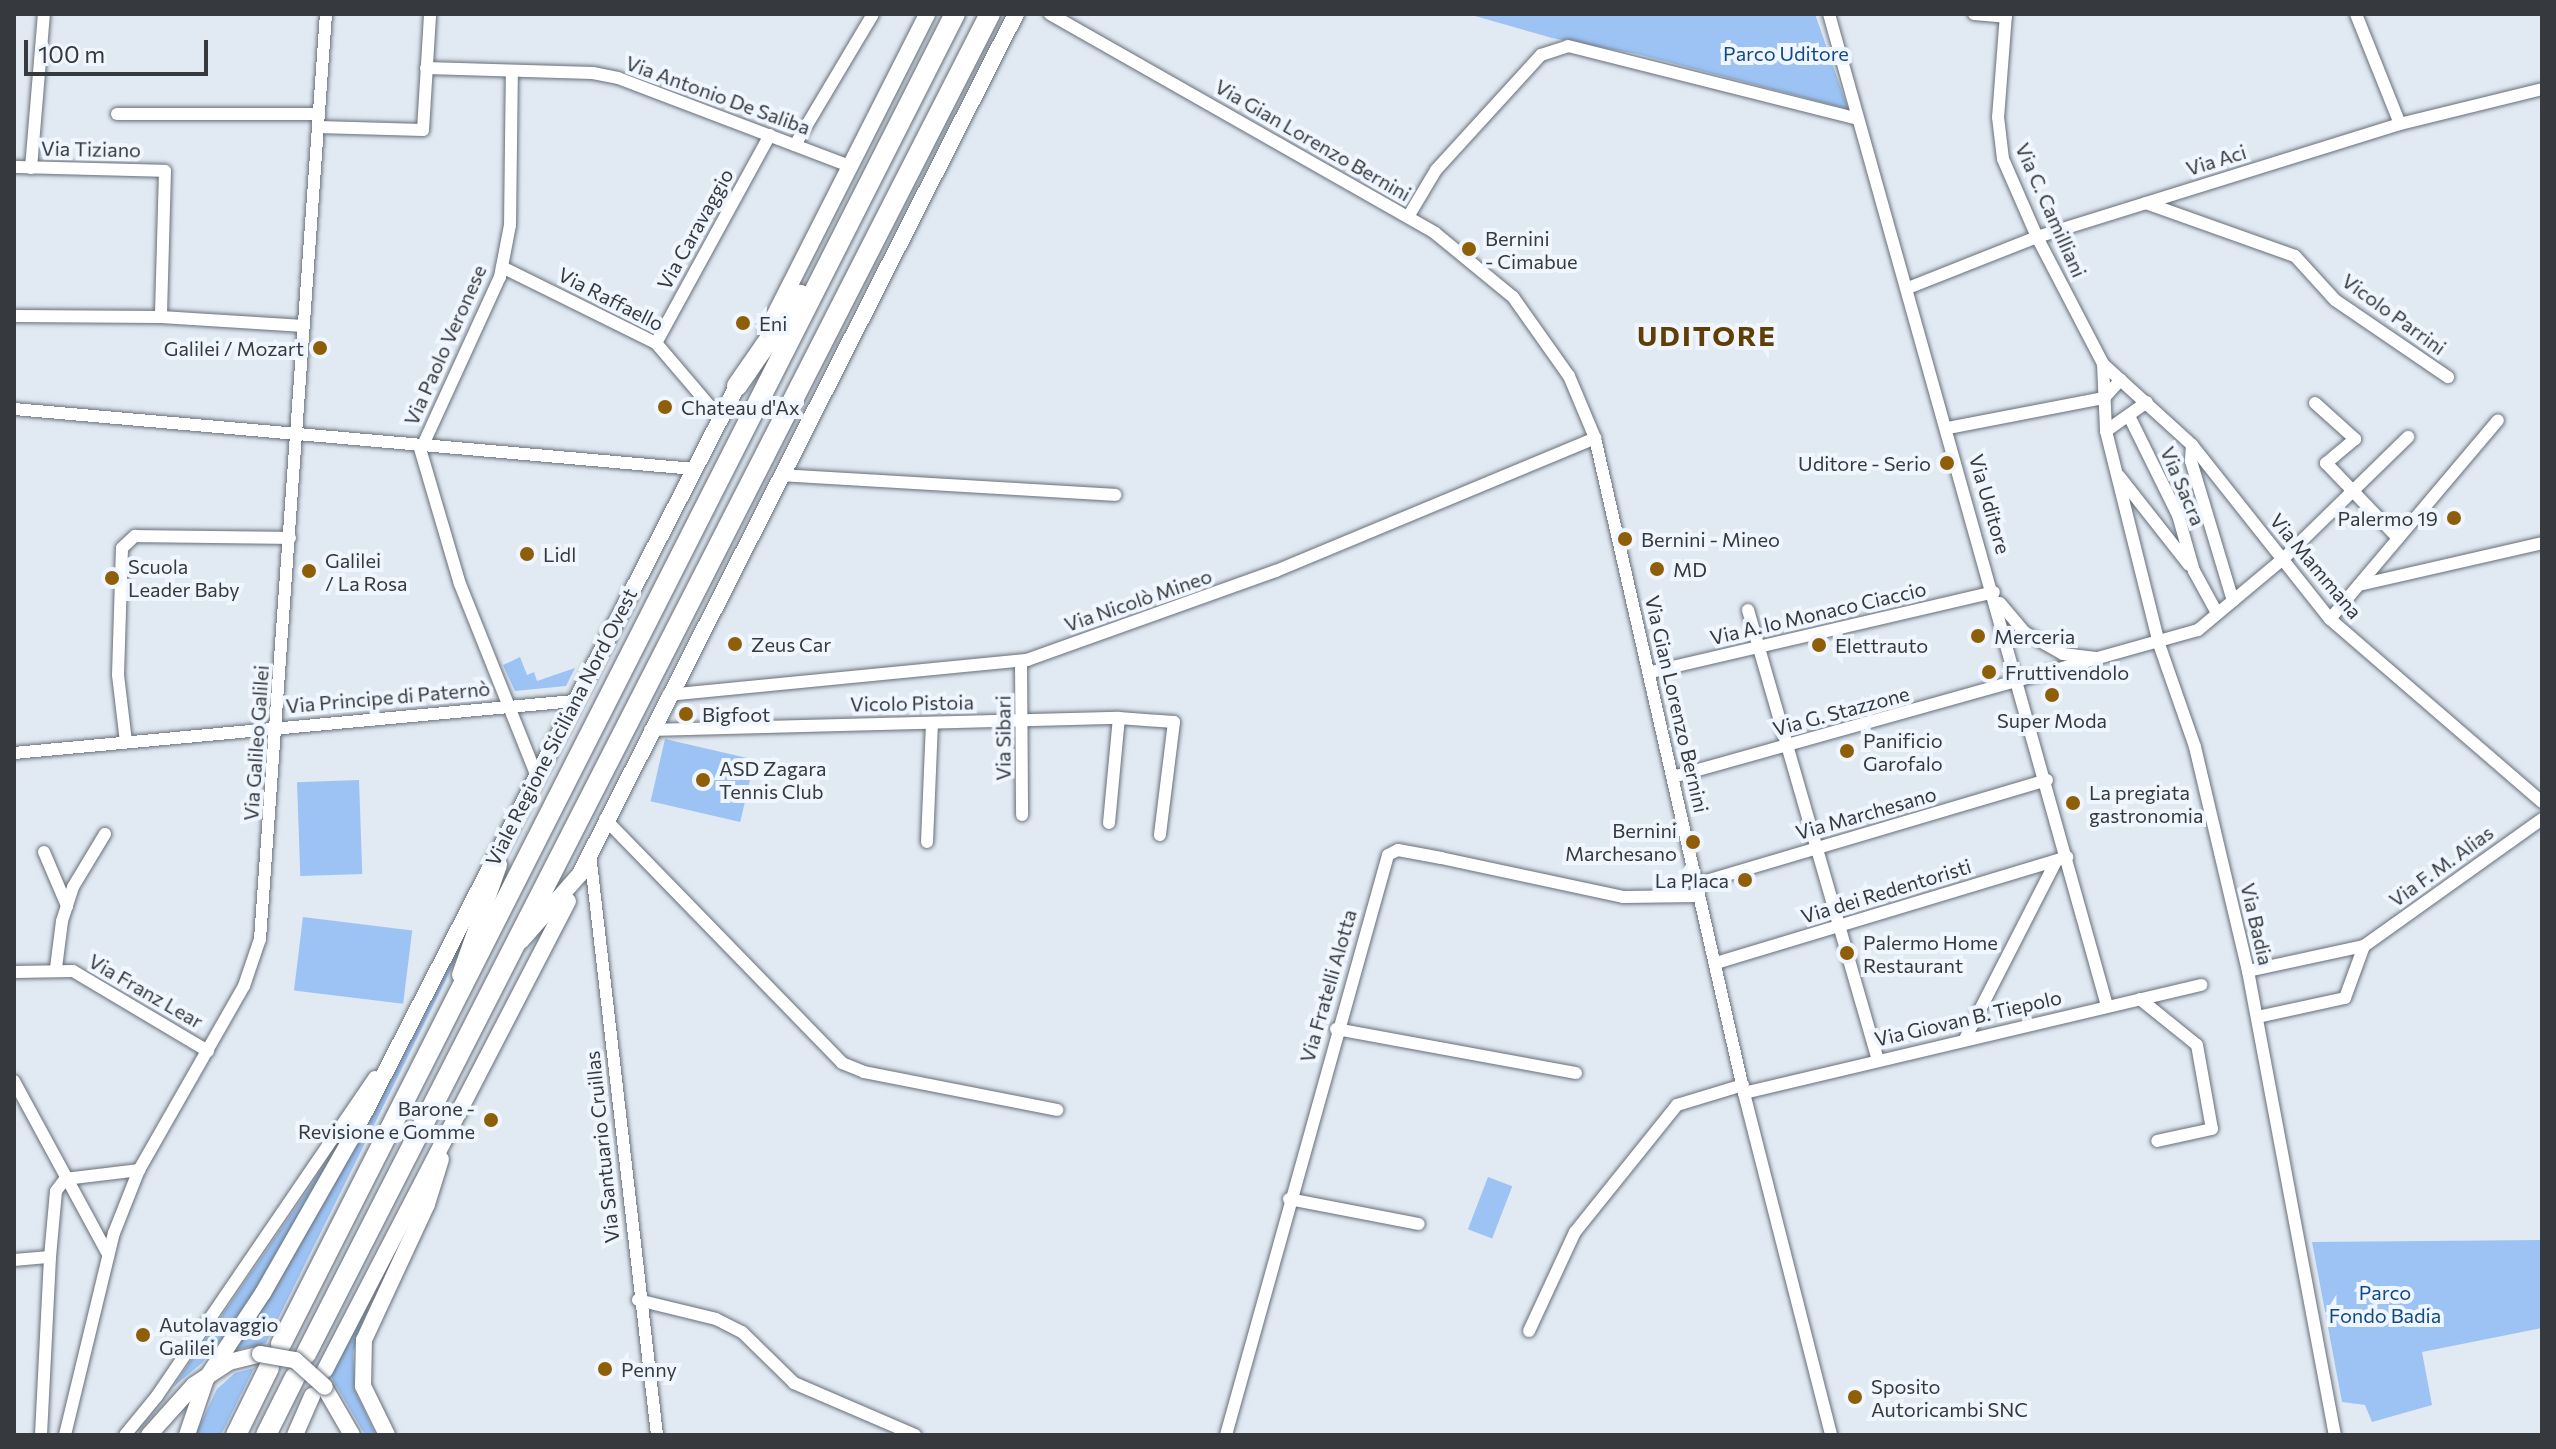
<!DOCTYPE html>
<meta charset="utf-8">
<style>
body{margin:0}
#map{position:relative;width:2556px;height:1449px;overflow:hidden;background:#e1e9f3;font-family:Commissioner,sans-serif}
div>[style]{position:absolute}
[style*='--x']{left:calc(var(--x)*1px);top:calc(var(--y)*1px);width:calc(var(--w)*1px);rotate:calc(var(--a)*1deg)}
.green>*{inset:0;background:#9cc3f3;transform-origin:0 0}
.roads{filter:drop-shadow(0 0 2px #676f78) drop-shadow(0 0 2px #676f78)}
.minor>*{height:12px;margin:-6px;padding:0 6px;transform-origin:6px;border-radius:6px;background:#fff}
.tertiary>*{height:16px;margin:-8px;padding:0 8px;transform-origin:8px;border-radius:8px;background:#fff}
.primary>*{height:20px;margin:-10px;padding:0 10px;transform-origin:10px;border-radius:10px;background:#fff}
.bridges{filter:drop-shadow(0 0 2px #676f78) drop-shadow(0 0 2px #676f78)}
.tertiary-bridge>*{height:16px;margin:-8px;padding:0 8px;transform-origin:8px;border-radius:8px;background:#fff}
.dots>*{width:22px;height:22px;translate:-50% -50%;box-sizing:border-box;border:4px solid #eff6ff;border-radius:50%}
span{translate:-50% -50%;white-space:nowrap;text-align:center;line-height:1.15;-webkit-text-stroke:8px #eff6ff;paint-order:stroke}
.park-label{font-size:20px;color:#124985}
.street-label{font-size:20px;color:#363a3e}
.poi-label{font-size:20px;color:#363a3e}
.left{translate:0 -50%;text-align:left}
.right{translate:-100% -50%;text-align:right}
.district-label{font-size:28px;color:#5f3f06;font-weight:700;letter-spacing:2px}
.frame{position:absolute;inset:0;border:16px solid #363a3e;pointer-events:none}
.scale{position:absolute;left:24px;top:40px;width:184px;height:36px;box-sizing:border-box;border:4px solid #363a3e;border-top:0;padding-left:10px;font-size:24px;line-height:28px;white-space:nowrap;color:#363a3e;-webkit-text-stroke:6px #eff6ff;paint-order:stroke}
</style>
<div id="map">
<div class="green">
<i style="clip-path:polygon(1468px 14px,1815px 14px,1848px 109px,1637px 54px,1552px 38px)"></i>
<i style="clip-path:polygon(520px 657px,527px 675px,534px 672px,537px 681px,575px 668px,566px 686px,515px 691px,503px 665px)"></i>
<i style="left:665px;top:739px;width:92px;height:64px;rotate:13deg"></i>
<i style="left:359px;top:780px;width:94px;height:62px;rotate:88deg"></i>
<i style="left:303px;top:917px;width:110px;height:74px;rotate:7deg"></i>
<i style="clip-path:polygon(468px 935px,266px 1343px,234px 1350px,460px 941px)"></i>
<i style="clip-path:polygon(341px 1141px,239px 1318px,202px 1363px,173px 1387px)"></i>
<i style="left:1488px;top:1177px;width:26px;height:56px;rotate:21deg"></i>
<i style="clip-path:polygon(2542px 1240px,2542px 1328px,2422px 1352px,2432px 1405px,2372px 1422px,2365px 1405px,2342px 1402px,2312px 1242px)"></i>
<i style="clip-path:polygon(374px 1290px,353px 1352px,355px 1391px,376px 1435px,365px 1435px,330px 1375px)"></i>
<i style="clip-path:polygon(254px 1368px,221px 1435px,195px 1435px,217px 1389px,235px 1373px)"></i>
</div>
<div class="roads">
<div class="minor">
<i style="--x:1050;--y:14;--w:443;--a:29.6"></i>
<i style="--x:1435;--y:233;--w:101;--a:39.4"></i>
<i style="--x:1513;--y:297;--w:97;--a:54.7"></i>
<i style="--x:1569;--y:376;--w:67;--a:67.2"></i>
<i style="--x:1595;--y:438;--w:672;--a:77.18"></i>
<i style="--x:1744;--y:1093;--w:353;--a:75.7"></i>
<i style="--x:1829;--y:14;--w:1030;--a:74.34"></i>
<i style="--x:1974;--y:14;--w:32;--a:5"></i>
<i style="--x:2006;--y:14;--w:103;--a:94.4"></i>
<i style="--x:1998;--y:117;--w:42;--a:83.2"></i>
<i style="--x:2003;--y:159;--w:85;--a:66.4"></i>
<i style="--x:2037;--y:237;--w:143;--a:62.5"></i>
<i style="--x:2103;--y:364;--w:120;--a:42.3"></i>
<i style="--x:2192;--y:445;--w:222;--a:51.6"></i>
<i style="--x:2330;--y:619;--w:280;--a:40.8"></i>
<i style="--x:2356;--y:14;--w:118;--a:68.2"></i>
<i style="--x:426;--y:68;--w:167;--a:1.7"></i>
<i style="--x:593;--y:73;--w:25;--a:11"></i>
<i style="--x:618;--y:78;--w:248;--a:20.8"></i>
<i style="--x:117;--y:114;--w:202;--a:0"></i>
<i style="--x:318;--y:127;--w:105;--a:1.6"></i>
<i style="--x:423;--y:130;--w:116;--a:-86.5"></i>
<i style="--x:795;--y:145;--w:152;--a:-59.2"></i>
<i style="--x:14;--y:167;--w:151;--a:1.5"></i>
<i style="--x:165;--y:171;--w:146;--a:91.6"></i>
<i style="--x:31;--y:168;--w:155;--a:-85.2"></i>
<i style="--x:2146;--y:203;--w:158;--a:19.6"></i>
<i style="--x:2295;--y:256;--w:59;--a:47.7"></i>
<i style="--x:2335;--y:300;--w:137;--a:34.3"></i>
<i style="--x:1408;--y:217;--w:55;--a:-59.2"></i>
<i style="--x:1436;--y:170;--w:156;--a:-47.6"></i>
<i style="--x:1541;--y:55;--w:28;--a:-18"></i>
<i style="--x:1568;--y:46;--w:296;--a:14.1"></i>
<i style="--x:502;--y:267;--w:172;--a:26.3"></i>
<i style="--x:656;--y:343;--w:100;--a:49.5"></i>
<i style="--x:1908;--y:288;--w:139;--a:-21.6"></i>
<i style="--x:2037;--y:237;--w:380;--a:-17.3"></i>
<i style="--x:2400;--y:124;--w:146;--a:-13.8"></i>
<i style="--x:14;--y:316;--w:147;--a:0.4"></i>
<i style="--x:161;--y:317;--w:143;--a:3.6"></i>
<i style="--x:656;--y:343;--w:237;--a:-61.3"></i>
<i style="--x:2103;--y:364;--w:67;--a:87.4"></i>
<i style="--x:2106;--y:431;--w:219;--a:76"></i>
<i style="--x:2159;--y:644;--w:109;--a:70.7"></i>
<i style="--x:2195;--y:747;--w:230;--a:76.7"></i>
<i style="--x:2248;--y:971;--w:472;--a:79.4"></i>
<i style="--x:2315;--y:403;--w:54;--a:42"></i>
<i style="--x:2355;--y:439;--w:38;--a:140"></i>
<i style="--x:2326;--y:463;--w:104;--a:46.2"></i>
<i style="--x:14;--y:409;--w:684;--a:5.04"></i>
<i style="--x:2130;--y:418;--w:108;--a:63.7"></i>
<i style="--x:2178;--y:515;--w:58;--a:74.1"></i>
<i style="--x:2194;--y:571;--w:48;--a:61.3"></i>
<i style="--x:1948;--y:428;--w:159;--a:-10.9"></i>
<i style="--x:2104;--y:398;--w:25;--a:-48"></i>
<i style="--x:2106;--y:431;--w:50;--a:-35.3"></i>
<i style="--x:419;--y:445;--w:145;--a:73.6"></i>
<i style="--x:460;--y:584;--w:205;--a:68.2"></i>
<i style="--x:423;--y:445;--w:185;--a:-65.4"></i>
<i style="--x:500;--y:277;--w:53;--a:-79.1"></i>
<i style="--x:510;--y:225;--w:154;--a:-89.3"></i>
<i style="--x:2192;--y:445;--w:16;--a:94"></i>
<i style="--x:2191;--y:461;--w:146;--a:73.3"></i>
<i style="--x:781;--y:475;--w:335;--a:3.4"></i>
<i style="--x:2119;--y:476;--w:113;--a:51.8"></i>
<i style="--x:2359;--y:585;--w:188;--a:-12.9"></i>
<i style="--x:2000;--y:603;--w:38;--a:50"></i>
<i style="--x:2024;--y:632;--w:45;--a:29.4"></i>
<i style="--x:2063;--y:654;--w:35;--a:7"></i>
<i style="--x:1748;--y:610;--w:467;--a:73.9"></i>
<i style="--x:2330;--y:619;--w:260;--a:-49.8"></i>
<i style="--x:1021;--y:661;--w:154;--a:89.6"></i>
<i style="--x:1651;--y:672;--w:352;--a:-13.1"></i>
<i style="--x:668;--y:695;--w:361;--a:-5.6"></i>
<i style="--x:1027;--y:660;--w:264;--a:-19.7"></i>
<i style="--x:1276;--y:571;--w:346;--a:-22.6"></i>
<i style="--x:650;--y:730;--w:469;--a:-1.5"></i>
<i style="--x:1119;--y:718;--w:55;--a:4.2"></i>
<i style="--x:1174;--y:722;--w:114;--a:97.1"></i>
<i style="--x:126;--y:742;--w:67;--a:-96.8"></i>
<i style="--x:118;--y:675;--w:127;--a:-88.2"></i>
<i style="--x:122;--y:548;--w:18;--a:-43"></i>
<i style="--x:135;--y:536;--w:155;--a:0.7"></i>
<i style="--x:14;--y:753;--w:562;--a:-5.31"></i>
<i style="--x:1673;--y:777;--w:545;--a:-15.64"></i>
<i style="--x:2198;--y:630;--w:111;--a:-39.9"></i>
<i style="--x:2283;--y:559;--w:175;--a:-44.3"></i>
<i style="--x:605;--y:819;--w:340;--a:45.8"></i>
<i style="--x:842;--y:1063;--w:24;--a:22"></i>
<i style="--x:864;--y:1072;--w:197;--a:11.1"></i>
<i style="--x:1109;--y:823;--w:105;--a:-84.6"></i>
<i style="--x:927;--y:842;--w:119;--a:-87.6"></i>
<i style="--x:44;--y:852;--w:59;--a:66.9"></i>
<i style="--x:590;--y:854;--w:585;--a:83.42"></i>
<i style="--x:1696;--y:884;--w:366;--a:-16.5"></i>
<i style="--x:2364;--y:946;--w:219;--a:-35.5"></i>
<i style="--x:1716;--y:963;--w:367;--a:-16.8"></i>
<i style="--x:56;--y:968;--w:47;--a:-82.7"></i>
<i style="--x:62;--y:921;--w:36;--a:-72"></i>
<i style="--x:73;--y:887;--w:62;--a:-58.9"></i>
<i style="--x:2248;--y:971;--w:119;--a:-12.2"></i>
<i style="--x:2364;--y:946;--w:55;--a:110.1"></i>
<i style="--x:2345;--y:998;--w:89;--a:167.7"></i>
<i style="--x:14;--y:972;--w:59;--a:-1"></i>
<i style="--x:73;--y:971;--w:157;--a:30.7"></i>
<i style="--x:2140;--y:999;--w:73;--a:38.9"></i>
<i style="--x:2197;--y:1045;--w:85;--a:79.9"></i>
<i style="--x:2212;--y:1129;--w:56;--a:167.7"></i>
<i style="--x:1336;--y:1029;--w:244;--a:10.4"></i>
<i style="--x:1965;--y:1039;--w:200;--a:-62.9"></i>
<i style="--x:14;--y:1081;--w:195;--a:61.5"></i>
<i style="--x:1744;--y:1093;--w:470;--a:-13.3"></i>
<i style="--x:65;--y:1179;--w:75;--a:-6.9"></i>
<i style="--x:1289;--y:1199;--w:132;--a:10.9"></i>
<i style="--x:14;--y:1260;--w:36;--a:-5"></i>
<i style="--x:638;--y:1300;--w:80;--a:13.7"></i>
<i style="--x:716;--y:1319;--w:29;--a:27"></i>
<i style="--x:742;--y:1332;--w:73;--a:44.4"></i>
<i style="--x:794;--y:1383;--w:132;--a:23.3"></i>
<i style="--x:1529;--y:1331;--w:109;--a:-65.1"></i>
<i style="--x:1575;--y:1232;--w:163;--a:-51.2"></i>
<i style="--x:1677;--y:1105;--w:69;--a:-16.9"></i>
<i style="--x:41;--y:1435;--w:178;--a:-87.1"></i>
<i style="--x:50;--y:1257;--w:66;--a:-84.8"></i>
<i style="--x:56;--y:1191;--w:15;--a:-53"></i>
<i style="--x:65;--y:1435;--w:208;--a:-76.4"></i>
<i style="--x:114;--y:1233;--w:68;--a:-68.4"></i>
<i style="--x:139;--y:1170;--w:212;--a:-60.3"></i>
<i style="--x:244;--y:986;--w:50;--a:-71.2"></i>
<i style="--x:260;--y:939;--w:927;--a:-85.92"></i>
<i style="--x:125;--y:1435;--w:50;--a:-50.6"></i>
<i style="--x:157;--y:1396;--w:386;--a:-55.7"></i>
<i style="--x:1226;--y:1435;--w:602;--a:-74.39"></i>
<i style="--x:1388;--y:855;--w:11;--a:-27"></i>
<i style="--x:1398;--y:850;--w:44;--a:10.5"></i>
<i style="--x:1441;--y:858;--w:186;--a:12.1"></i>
<i style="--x:1623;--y:897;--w:76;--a:-0.8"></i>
</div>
<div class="tertiary">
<i style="--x:767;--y:330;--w:354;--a:-63.1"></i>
<i style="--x:521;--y:941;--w:89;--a:-48.6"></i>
<i style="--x:580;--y:874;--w:964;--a:-63.12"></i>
<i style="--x:460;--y:975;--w:117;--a:-70.5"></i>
<i style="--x:325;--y:1370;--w:528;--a:-62.61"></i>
<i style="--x:326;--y:1390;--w:52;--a:60"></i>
<i style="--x:149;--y:1435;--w:67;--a:-48"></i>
<i style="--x:194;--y:1385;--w:42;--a:-33.3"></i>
<i style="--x:229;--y:1362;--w:32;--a:-14"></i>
<i style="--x:187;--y:1435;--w:59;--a:-71.3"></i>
<i style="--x:206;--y:1379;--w:103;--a:-56.5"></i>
<i style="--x:263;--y:1293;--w:180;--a:-60.3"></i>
<i style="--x:352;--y:1137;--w:856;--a:-62.84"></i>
<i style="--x:295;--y:1435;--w:43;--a:-66.4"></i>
<i style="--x:387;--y:1435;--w:55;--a:-116.1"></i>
<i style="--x:363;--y:1386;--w:46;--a:-88.8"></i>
<i style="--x:364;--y:1340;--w:150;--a:-65.1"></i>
<i style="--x:427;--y:1204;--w:47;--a:-72.7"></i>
</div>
<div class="primary">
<i style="--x:737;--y:386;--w:111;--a:-55.3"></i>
<i style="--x:281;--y:1344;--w:1491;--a:-63.13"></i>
<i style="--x:306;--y:1354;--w:1504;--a:-62.96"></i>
<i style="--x:236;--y:1435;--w:75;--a:-63.8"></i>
<i style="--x:266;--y:1435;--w:65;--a:-63.4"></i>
</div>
</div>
<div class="bridges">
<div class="tertiary-bridge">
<i style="--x:260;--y:1354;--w:36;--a:10"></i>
<i style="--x:295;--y:1360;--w:40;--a:42"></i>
</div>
</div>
<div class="dots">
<i style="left:1469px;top:249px;background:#8e5e08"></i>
<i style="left:743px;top:323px;background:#8e5e08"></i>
<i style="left:320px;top:348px;background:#8e5e08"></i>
<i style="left:665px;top:407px;background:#8e5e08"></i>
<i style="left:1947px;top:463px;background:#8e5e08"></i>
<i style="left:2454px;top:518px;background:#8e5e08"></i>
<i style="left:1625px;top:539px;background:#8e5e08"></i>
<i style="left:527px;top:554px;background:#8e5e08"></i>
<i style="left:1657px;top:569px;background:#8e5e08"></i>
<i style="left:309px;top:571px;background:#8e5e08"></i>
<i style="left:112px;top:578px;background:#8e5e08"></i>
<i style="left:1978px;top:636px;background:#8e5e08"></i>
<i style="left:735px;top:644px;background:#8e5e08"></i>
<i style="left:1819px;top:645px;background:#8e5e08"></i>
<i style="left:1989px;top:672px;background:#8e5e08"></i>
<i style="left:2052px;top:695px;background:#8e5e08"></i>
<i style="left:686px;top:714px;background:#8e5e08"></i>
<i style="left:1847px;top:751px;background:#8e5e08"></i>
<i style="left:703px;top:780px;background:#8e5e08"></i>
<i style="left:2073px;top:803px;background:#8e5e08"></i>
<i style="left:1693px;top:842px;background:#8e5e08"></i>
<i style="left:1745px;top:880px;background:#8e5e08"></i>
<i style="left:1847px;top:953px;background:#8e5e08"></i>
<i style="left:491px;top:1120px;background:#8e5e08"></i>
<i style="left:143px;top:1335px;background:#8e5e08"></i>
<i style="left:605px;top:1369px;background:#8e5e08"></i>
<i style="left:1855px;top:1397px;background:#8e5e08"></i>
</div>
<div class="park-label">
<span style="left:1786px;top:53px">Parco Uditore</span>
<span style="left:2385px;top:1304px">Parco<br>Fondo Badia</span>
</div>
<div class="street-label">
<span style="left:718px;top:95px;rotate:20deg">Via Antonio De Saliba</span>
<span style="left:1313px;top:140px;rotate:30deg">Via Gian Lorenzo Bernini</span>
<span style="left:91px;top:149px;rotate:1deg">Via Tiziano</span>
<span style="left:2216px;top:160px;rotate:-17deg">Via Aci</span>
<span style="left:2051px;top:210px;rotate:66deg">Via C. Camilliani</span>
<span style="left:695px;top:229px;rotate:-61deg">Via Caravaggio</span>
<span style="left:611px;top:299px;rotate:27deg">Via Raffaello</span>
<span style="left:2394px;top:314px;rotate:36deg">Vicolo Parrini</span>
<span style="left:445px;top:345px;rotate:-66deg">Via Paolo Veronese</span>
<span style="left:2183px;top:486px;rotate:67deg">Via Sacra</span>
<span style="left:1990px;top:504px;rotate:74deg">Via Uditore</span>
<span style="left:2316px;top:566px;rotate:50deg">Via Mammana</span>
<span style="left:1138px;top:600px;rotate:-19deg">Via Nicolò Mineo</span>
<span style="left:1818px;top:613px;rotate:-13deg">Via A. lo Monaco Ciaccio</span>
<span style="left:388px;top:697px;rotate:-5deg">Via Principe di Paternò</span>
<span style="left:912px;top:703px;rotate:-1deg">Vicolo Pistoia</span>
<span style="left:1677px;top:704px;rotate:77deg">Via Gian Lorenzo Bernini</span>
<span style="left:1841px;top:711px;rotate:-15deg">Via G. Stazzone</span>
<span style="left:561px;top:727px;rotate:-63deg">Viale Regione Siciliana Nord Ovest</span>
<span style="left:1003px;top:738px;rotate:-90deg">Via Sibari</span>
<span style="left:256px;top:743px;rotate:-86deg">Via Galileo Galilei</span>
<span style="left:1866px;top:813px;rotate:-16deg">Via Marchesano</span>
<span style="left:2441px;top:866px;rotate:-36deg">Via F. M. Alias</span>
<span style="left:1886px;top:891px;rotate:-17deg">Via dei Redentoristi</span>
<span style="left:2257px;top:924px;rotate:77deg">Via Badia</span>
<span style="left:1328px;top:986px;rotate:-74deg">Via Fratelli Alotta</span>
<span style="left:146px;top:991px;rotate:30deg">Via Franz Lear</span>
<span style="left:1968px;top:1018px;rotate:-13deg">Via Giovan B. Tiepolo</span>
<span style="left:602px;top:1147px;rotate:-96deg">Via Santuario Cruillas</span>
</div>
<div class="poi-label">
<span class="left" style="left:1485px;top:250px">Bernini<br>- Cimabue</span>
<span class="left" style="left:759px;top:323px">Eni</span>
<span class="right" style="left:304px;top:348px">Galilei / Mozart</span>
<span class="left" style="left:681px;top:407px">Chateau d'Ax</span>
<span class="right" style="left:1931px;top:463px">Uditore - Serio</span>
<span class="right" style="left:2438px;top:518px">Palermo 19</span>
<span class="left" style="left:1641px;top:539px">Bernini - Mineo</span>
<span class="left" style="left:543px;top:554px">Lidl</span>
<span class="left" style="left:325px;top:572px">Galilei<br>/ La Rosa</span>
<span class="left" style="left:128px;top:578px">Scuola<br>Leader Baby</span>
<span class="left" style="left:1673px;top:569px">MD</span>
<span class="left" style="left:1994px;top:636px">Merceria</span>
<span class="left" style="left:751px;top:644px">Zeus Car</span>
<span class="left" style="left:1835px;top:645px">Elettrauto</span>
<span class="left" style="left:2005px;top:672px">Fruttivendolo</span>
<span class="left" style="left:702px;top:714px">Bigfoot</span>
<span style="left:2052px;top:720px">Super Moda</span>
<span class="left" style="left:1863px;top:752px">Panificio<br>Garofalo</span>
<span class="left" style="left:719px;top:780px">ASD Zagara<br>Tennis Club</span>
<span class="left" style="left:2089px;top:804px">La pregiata<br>gastronomia</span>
<span class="right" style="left:1677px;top:842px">Bernini<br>Marchesano</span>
<span class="right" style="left:1729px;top:880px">La Placa</span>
<span class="left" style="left:1863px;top:954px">Palermo Home<br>Restaurant</span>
<span class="right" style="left:475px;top:1120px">Barone -<br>Revisione e Gomme</span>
<span class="left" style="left:159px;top:1336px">Autolavaggio<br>Galilei</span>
<span class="left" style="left:621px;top:1369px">Penny</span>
<span class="left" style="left:1871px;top:1398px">Sposito<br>Autoricambi SNC</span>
</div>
<div class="district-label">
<span style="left:1707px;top:335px">UDITORE</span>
</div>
<div class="frame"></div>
<div class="scale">100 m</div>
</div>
